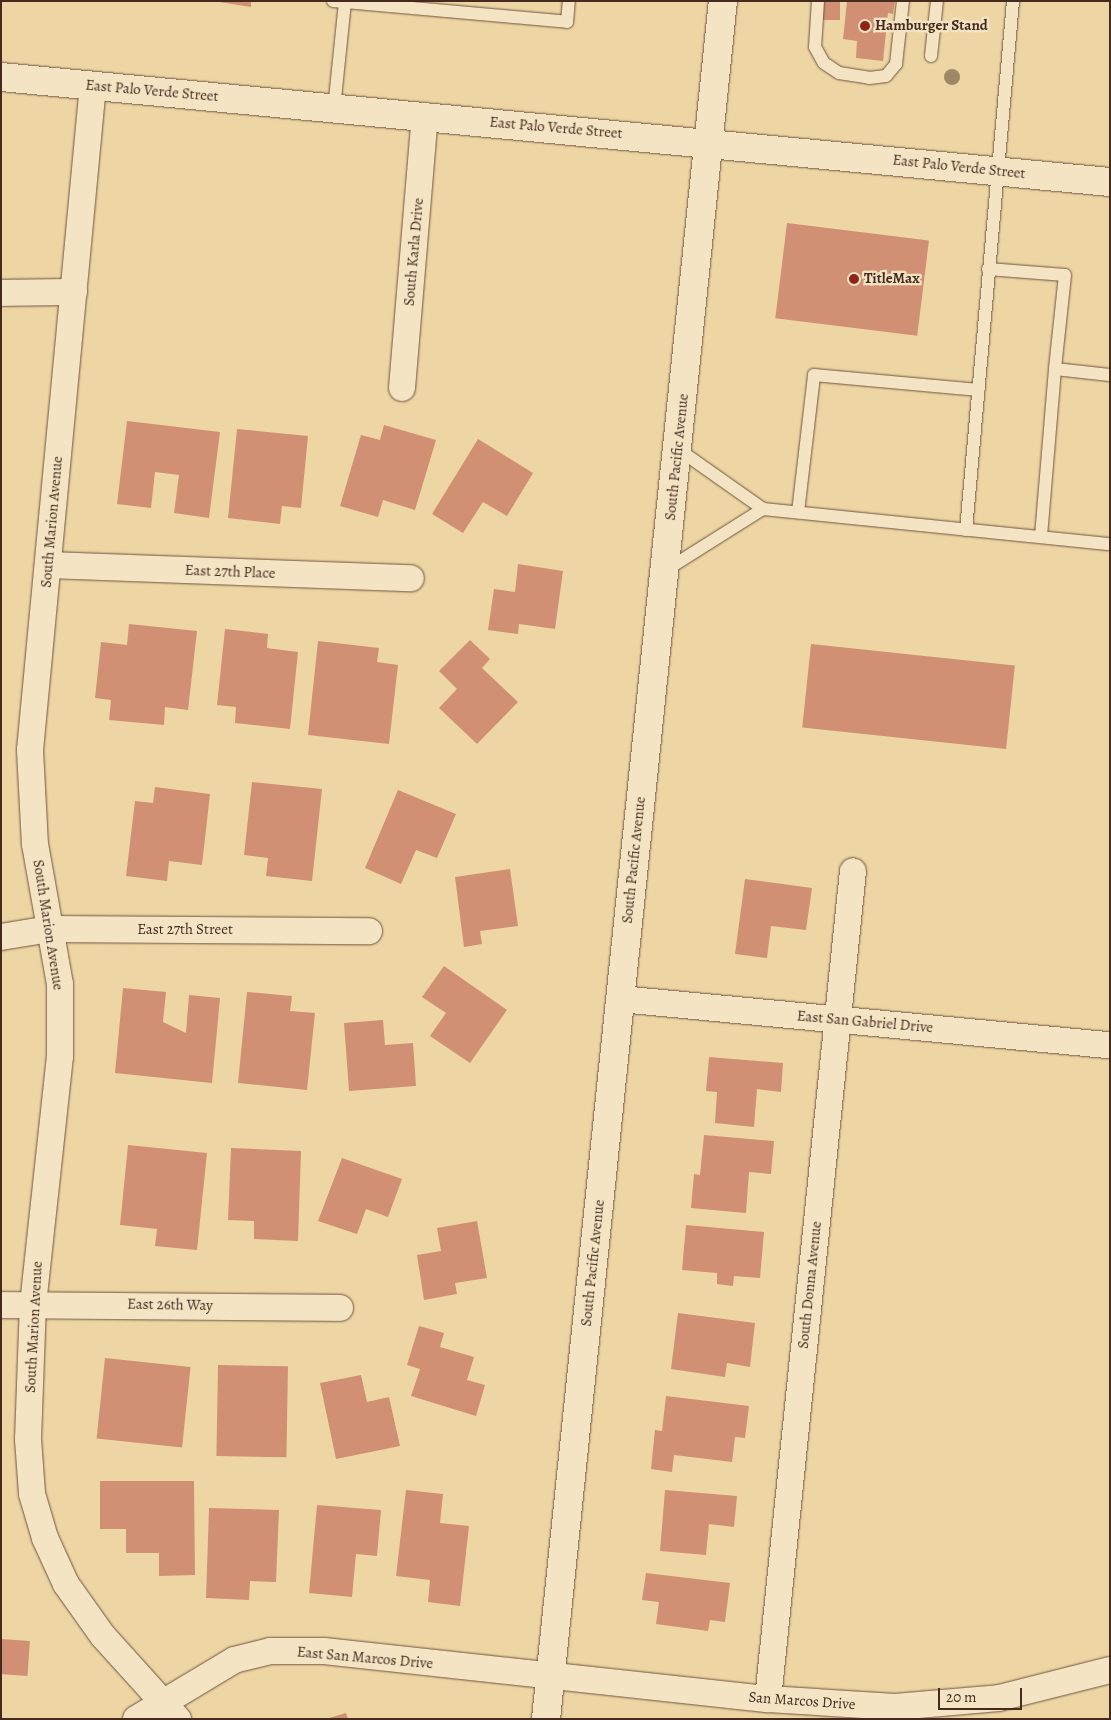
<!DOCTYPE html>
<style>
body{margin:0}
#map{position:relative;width:1111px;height:1720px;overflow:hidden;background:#eed6a4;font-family:Alegreya,serif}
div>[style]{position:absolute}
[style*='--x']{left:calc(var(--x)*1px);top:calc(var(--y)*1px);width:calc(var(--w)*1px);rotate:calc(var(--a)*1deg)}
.building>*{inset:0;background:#d19073;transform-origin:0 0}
.roads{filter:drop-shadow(0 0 1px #705540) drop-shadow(0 0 1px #705540)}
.lane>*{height:12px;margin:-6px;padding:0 6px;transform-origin:6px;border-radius:6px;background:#f4e4c4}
.street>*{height:26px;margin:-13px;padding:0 13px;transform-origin:13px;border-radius:13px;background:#f4e4c4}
.secondary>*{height:28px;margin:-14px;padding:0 14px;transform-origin:14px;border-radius:14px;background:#f4e4c4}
.trees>*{width:16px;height:16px;margin:-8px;border-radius:50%;background:#9e8866}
.dots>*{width:14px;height:14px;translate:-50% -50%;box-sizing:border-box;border:2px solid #f4e4c4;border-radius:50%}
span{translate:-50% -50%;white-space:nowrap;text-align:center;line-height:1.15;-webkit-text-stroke:4.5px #f4e4c4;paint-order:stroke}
.poi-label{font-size:15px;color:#462a1f;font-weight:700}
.left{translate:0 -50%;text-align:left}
.street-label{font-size:15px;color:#462a1f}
.frame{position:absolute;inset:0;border:2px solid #462a1f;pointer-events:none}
.scale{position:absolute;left:938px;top:1688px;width:84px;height:22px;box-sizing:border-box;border:2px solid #462a1f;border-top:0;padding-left:6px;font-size:15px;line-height:18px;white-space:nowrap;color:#462a1f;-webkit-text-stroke:4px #f4e4c4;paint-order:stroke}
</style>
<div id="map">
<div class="building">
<i style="clip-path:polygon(213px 1px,251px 1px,251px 7px)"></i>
<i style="left:822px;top:1px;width:18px;height:19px"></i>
<i style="clip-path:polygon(847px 1px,895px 1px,893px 14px,888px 13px,883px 61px,856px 58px,857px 41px,843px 39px)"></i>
<i style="left:787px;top:223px;width:143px;height:96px;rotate:7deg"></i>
<i style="clip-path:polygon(127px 421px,220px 432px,209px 518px,174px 513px,179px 475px,155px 472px,151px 508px,117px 504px)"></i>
<i style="clip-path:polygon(384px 425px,436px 440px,415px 510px,383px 500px,378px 517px,340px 506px,361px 435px,380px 440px)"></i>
<i style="clip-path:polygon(237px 429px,308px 436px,301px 508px,282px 506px,280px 524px,228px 518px)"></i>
<i style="clip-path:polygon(478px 439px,533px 473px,507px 516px,483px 502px,463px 533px,432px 514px)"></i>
<i style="clip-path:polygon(518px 564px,563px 571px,555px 629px,519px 624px,518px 634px,488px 630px,494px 589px,515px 592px)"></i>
<i style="clip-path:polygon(129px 624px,197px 631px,188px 710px,165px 707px,164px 725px,109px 720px,111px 700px,95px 698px,101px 642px,127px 645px)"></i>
<i style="clip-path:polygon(225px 629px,268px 634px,267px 648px,298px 652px,290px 729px,235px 723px,236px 707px,217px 705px)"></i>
<i style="clip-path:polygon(470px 640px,490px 659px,482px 668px,518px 702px,477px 744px,439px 708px,457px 689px,439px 671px)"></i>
<i style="clip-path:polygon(318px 641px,379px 648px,377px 662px,398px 665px,389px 744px,308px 735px)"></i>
<i style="left:811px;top:644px;width:205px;height:84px;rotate:6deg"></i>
<i style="clip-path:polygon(252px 782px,322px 789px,312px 881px,266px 876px,268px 858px,244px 855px)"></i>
<i style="clip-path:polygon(155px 787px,210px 794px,202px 865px,169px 861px,167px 881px,126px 876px,135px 801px,153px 803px)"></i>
<i style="clip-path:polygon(398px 790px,456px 814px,437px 858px,416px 850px,401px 884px,365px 868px)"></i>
<i style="clip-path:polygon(510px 869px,518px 926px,480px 931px,482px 944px,464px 947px,455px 877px)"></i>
<i style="clip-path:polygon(745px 879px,812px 888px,806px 930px,771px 926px,767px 958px,735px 954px)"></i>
<i style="clip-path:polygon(444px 966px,507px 1010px,470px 1063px,430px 1036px,446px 1013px,422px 997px)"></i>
<i style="clip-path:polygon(123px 988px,166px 992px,163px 1022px,186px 1033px,189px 995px,220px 998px,212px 1083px,115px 1073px)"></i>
<i style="clip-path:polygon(247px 992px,292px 996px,290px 1011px,315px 1013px,307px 1090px,238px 1083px)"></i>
<i style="clip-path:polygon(383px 1020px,385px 1045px,413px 1043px,416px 1086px,349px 1091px,344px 1023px)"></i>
<i style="clip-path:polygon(709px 1057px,783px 1063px,781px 1092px,757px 1089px,754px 1127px,715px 1123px,717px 1092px,706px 1091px)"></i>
<i style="clip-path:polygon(704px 1135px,774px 1141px,771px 1174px,749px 1172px,746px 1213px,691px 1208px,694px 1174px,700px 1175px)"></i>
<i style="clip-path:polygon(128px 1145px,207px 1153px,197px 1250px,155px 1246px,157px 1229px,120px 1225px)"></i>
<i style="clip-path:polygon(231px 1148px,301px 1151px,298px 1241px,254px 1239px,254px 1221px,228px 1220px)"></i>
<i style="clip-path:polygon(342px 1158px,402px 1179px,388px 1217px,366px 1209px,357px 1234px,318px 1221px)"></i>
<i style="clip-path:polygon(477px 1221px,487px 1278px,455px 1283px,457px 1294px,424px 1300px,417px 1255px,441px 1251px,437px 1228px)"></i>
<i style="clip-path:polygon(686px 1225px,764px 1232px,760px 1278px,734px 1276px,733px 1286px,717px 1284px,717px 1273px,682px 1270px)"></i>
<i style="clip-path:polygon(678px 1313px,755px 1323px,750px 1367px,727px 1363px,725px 1377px,671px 1369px)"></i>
<i style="clip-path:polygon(419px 1326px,444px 1333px,440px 1347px,474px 1357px,467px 1380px,485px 1385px,476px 1416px,411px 1396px,420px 1369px,407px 1365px)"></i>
<i style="left:105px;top:1358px;width:86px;height:81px;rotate:6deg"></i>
<i style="left:218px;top:1365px;width:70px;height:91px;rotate:1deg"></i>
<i style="clip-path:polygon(361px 1375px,367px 1402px,389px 1397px,400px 1446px,336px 1459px,320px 1383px)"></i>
<i style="clip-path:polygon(666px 1396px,749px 1406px,745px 1438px,735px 1437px,732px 1462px,674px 1455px,672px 1472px,651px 1469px,655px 1430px,662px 1431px)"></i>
<i style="clip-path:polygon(100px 1481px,194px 1481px,195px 1575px,159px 1576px,159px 1553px,126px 1553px,126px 1529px,100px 1529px)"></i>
<i style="clip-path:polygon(406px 1490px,443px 1494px,440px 1523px,469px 1526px,460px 1606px,428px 1602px,430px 1580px,396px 1576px)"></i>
<i style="clip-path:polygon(665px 1490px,737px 1496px,734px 1527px,709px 1524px,706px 1555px,660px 1551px)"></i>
<i style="clip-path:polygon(317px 1505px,381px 1510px,377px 1556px,356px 1554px,352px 1597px,309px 1593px)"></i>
<i style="clip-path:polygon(209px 1508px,279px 1510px,276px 1582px,250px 1581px,249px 1600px,206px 1598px)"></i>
<i style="clip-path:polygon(646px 1573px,730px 1583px,725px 1622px,710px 1620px,708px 1631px,656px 1624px,659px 1602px,642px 1600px)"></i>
<i style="left:1px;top:1639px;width:29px;height:35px;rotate:4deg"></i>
<i style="clip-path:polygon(346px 1713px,348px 1719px,329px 1719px,329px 1718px)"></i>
</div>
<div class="roads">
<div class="lane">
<i style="--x:333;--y:1;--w:12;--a:5"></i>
<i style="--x:345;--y:2;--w:107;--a:95.9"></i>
<i style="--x:818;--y:1;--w:46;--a:93.7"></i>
<i style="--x:815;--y:47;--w:18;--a:61"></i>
<i style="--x:824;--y:63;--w:18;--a:34"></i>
<i style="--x:839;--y:73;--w:30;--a:9"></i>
<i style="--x:869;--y:78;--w:17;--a:-7"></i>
<i style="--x:886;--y:76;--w:16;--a:-50"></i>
<i style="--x:896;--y:64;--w:63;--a:-83.7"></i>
<i style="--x:345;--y:2;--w:223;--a:5.1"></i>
<i style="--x:567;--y:22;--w:21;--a:-85"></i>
<i style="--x:931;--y:56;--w:55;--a:-83.8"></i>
<i style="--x:988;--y:269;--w:77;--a:4.5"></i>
<i style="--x:1065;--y:275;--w:95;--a:96.1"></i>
<i style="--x:1055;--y:369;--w:55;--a:6.2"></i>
<i style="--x:678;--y:449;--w:104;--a:35.2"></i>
<i style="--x:763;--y:509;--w:349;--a:5.8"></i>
<i style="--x:798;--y:512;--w:138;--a:-83.3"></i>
<i style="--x:814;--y:375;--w:165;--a:5.2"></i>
<i style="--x:966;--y:530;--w:531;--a:-84.92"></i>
<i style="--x:1041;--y:536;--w:168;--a:-85.2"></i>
<i style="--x:666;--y:570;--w:115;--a:-32.2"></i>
</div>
<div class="street">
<i style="--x:93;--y:85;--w:668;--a:95.41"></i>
<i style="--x:30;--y:750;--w:94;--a:87"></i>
<i style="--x:35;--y:844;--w:142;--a:79.9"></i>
<i style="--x:60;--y:984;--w:72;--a:90"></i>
<i style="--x:60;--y:1056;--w:248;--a:96.2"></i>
<i style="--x:33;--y:1303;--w:136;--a:92.1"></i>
<i style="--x:28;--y:1439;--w:55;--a:85.8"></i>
<i style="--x:32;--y:1494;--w:46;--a:73.5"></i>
<i style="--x:45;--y:1538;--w:51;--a:65.5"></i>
<i style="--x:66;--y:1584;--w:64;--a:54.6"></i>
<i style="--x:103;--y:1636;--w:112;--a:47.9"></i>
<i style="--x:1;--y:293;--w:73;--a:-0.8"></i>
<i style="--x:402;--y:388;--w:273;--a:-85.2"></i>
<i style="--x:48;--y:565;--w:363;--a:2.1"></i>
<i style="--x:1;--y:937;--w:50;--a:-9.3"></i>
<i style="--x:50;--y:929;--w:319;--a:0.4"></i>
<i style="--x:620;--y:999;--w:492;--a:5.4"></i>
<i style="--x:1;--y:1305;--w:339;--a:0.5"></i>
<i style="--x:768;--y:1699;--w:832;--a:-84.14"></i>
<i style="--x:136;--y:1719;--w:114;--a:-31"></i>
<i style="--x:234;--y:1660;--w:37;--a:-14"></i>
<i style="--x:270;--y:1651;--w:54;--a:0"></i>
<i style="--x:324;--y:1651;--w:447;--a:6.2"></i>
<i style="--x:768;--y:1699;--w:127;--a:3.6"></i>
<i style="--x:895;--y:1707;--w:104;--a:-4.9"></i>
<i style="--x:999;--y:1698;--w:114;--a:-14.2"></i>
</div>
<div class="secondary">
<i style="--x:1;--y:77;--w:1114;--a:5.41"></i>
<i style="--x:546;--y:1719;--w:1727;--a:-84.12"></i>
</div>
</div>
<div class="trees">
<i style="left:952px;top:77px"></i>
</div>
<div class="dots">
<i style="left:865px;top:26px;background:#8f2418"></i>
<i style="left:854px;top:279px;background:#8f2418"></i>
</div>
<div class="poi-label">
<span class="left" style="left:875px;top:26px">Hamburger Stand</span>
<span class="left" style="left:864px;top:279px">TitleMax</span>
</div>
<div class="street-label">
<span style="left:152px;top:91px;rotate:5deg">East Palo Verde Street</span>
<span style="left:556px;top:128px;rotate:5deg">East Palo Verde Street</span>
<span style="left:959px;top:167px;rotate:6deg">East Palo Verde Street</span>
<span style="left:414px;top:252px;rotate:-85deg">South Karla Drive</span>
<span style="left:677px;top:457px;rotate:-84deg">South Pacific Avenue</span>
<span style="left:52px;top:522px;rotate:-85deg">South Marion Avenue</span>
<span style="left:230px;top:572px;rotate:2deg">East 27th Place</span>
<span style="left:634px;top:860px;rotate:-84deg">South Pacific Avenue</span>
<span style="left:48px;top:925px;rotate:81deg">South Marion Avenue</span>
<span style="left:185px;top:930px">East 27th Street</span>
<span style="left:865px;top:1022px;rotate:5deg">East San Gabriel Drive</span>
<span style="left:593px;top:1263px;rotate:-84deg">South Pacific Avenue</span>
<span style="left:810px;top:1285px;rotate:-84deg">South Donna Avenue</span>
<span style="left:170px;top:1305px;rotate:1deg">East 26th Way</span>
<span style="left:34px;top:1327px;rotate:-87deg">South Marion Avenue</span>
<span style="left:365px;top:1658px;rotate:5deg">East San Marcos Drive</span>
<span style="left:802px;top:1701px;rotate:4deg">San Marcos Drive</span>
</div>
<div class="frame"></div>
<div class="scale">20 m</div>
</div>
